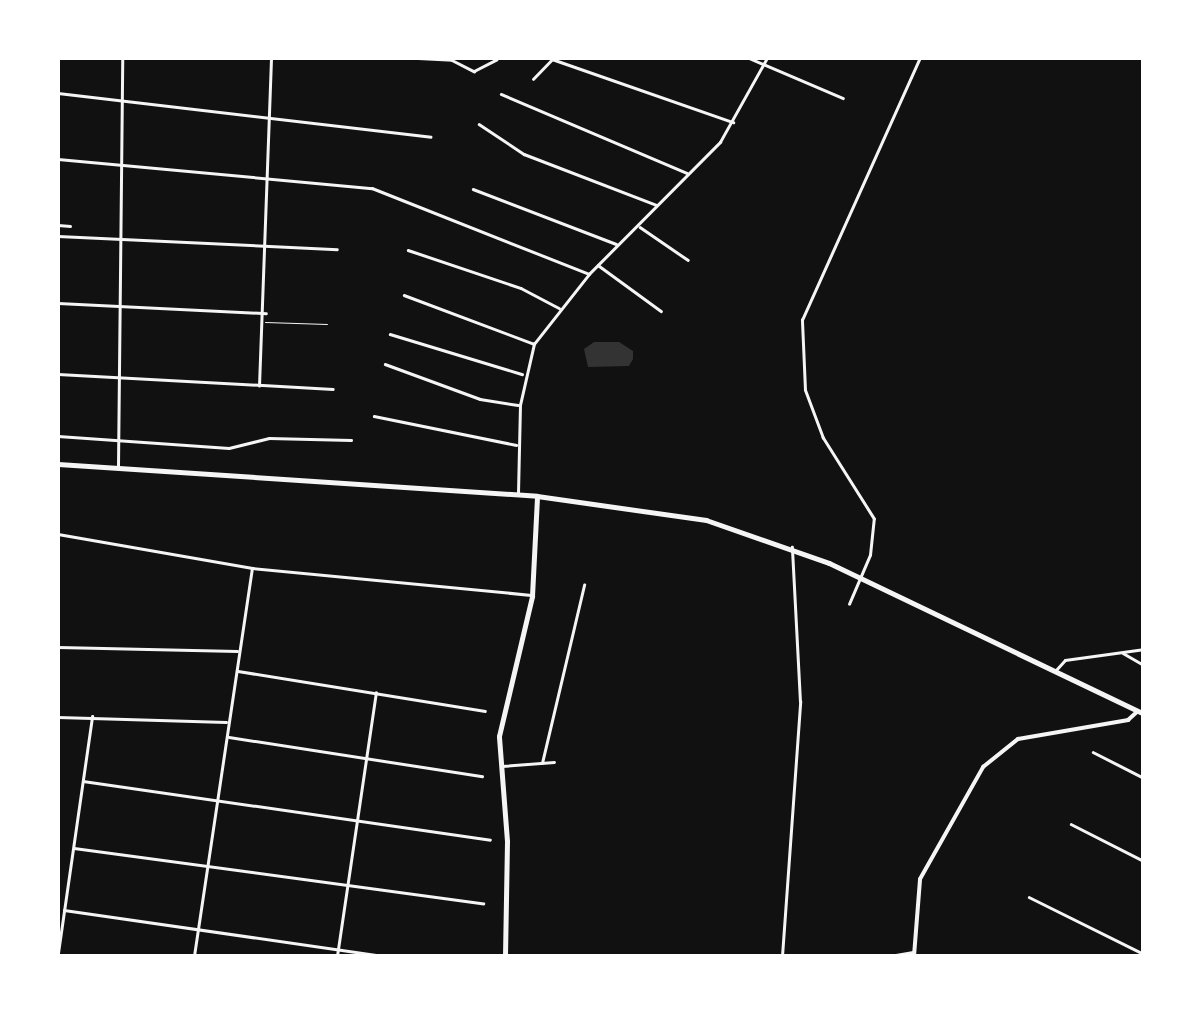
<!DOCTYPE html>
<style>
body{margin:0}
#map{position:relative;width:1201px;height:1014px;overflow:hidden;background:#111;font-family:"Alegreya Sans",sans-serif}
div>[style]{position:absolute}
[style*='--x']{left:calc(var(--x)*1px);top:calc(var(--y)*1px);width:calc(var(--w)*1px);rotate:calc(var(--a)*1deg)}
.water>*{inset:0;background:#333}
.service>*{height:1px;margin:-0.5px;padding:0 0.5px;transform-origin:0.5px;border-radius:0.5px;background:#f5f5f5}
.minor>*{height:2.5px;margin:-1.25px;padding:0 1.25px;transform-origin:1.25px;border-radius:1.25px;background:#f5f5f5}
.tertiary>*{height:4px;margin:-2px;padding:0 2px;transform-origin:2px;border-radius:2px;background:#f5f5f5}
.primary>*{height:5px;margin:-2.5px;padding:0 2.5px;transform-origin:2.5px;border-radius:2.5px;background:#f5f5f5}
.trunk>*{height:5px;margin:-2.5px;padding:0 2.5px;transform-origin:2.5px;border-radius:2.5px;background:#f5f5f5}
span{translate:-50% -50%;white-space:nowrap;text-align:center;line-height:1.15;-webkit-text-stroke:10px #fff;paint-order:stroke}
.frame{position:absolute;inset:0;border:60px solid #fff;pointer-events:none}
</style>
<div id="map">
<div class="water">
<i style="clip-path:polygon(594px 342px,619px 342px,633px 351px,633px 359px,629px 366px,588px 367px,584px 349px)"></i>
</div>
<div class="service">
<i style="--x:265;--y:322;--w:62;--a:1.8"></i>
</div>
<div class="minor">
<i style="--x:418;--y:58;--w:34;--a:3"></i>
<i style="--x:452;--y:60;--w:25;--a:27"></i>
<i style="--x:474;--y:71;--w:25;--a:-27"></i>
<i style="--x:749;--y:58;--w:102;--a:23.1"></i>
<i style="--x:533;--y:79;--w:28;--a:-46"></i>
<i style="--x:552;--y:59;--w:192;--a:19.2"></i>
<i style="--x:58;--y:93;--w:375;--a:6.7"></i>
<i style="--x:501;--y:94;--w:202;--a:23"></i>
<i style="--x:479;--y:124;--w:54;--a:33.7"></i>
<i style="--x:524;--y:154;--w:142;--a:21"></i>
<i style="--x:58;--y:159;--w:315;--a:5.3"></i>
<i style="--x:372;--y:188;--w:233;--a:21.6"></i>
<i style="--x:473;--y:189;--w:153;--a:21"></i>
<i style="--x:58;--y:225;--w:12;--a:5"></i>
<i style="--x:640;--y:227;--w:58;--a:34.5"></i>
<i style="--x:58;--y:236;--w:279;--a:2.7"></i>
<i style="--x:408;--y:250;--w:119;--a:18.6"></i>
<i style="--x:521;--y:288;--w:43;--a:27.8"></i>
<i style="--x:598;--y:265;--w:78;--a:36.1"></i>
<i style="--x:404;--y:295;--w:137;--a:20.6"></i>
<i style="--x:58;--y:303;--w:208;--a:2.8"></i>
<i style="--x:390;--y:334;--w:138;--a:16.9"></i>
<i style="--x:385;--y:364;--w:101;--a:20.2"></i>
<i style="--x:480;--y:399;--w:38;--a:9"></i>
<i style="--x:58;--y:374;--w:275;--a:3.1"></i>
<i style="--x:259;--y:386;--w:328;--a:-87.9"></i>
<i style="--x:374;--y:416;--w:145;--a:11.5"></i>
<i style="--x:58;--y:436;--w:171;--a:4"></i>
<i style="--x:229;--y:448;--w:41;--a:-14"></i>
<i style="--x:269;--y:438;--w:82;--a:1.4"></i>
<i style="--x:118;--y:466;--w:408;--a:-89.4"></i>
<i style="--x:518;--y:493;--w:88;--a:-88.7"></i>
<i style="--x:520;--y:405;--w:63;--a:-77.1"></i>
<i style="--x:534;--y:344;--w:89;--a:-51.8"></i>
<i style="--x:589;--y:274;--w:186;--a:-45.2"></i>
<i style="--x:720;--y:142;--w:96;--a:-60.8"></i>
<i style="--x:58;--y:534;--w:197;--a:9.9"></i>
<i style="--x:252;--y:568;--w:280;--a:5.5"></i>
<i style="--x:849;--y:604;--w:53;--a:-66.8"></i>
<i style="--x:870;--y:555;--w:36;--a:-84"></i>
<i style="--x:874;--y:519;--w:96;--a:-122.2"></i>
<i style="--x:823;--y:438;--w:51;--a:-110.6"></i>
<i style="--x:805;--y:390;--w:70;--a:-92.5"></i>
<i style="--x:802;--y:320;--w:287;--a:-65.8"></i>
<i style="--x:58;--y:647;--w:179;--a:1.3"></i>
<i style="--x:1123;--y:653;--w:24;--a:30"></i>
<i style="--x:1056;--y:670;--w:13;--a:-48"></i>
<i style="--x:1065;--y:660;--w:80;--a:-7.9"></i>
<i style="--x:238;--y:671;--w:250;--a:9.2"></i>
<i style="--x:58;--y:717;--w:168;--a:1.7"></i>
<i style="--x:229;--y:737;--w:256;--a:8.8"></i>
<i style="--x:1093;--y:752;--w:57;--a:27"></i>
<i style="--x:542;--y:763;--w:183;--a:-76.7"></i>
<i style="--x:502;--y:766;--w:52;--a:-4.4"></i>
<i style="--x:83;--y:781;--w:411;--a:8.2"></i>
<i style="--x:1071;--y:824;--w:82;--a:26.9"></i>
<i style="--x:74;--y:848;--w:413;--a:7.7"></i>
<i style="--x:1029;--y:897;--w:128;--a:26.4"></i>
<i style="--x:64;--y:910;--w:322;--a:8.2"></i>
<i style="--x:58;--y:953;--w:239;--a:-81.8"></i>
<i style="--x:194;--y:956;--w:391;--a:-81.5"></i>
<i style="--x:337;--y:956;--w:266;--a:-81.6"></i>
<i style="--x:782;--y:956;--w:255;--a:-85.9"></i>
<i style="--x:800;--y:702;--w:155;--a:-93"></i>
<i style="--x:890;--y:956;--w:23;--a:-10"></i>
</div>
<div class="tertiary">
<i style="--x:914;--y:956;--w:77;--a:-85.5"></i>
<i style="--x:920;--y:879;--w:129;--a:-60.6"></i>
<i style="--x:983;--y:767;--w:45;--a:-38.7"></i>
<i style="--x:1018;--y:739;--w:112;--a:-9.8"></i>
<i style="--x:1128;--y:720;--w:13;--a:-42"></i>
</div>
<div class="primary">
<i style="--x:505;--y:956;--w:115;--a:-89"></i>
<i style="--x:507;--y:841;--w:105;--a:-94.4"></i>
<i style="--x:499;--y:736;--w:144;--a:-76.7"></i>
<i style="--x:532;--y:596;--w:100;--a:-87.1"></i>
</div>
<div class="trunk">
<i style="--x:58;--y:464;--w:480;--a:3.8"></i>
<i style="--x:537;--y:496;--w:171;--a:8.1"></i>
<i style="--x:706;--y:520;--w:130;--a:19.3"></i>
<i style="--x:829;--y:563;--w:349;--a:25.6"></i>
</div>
<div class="frame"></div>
</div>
